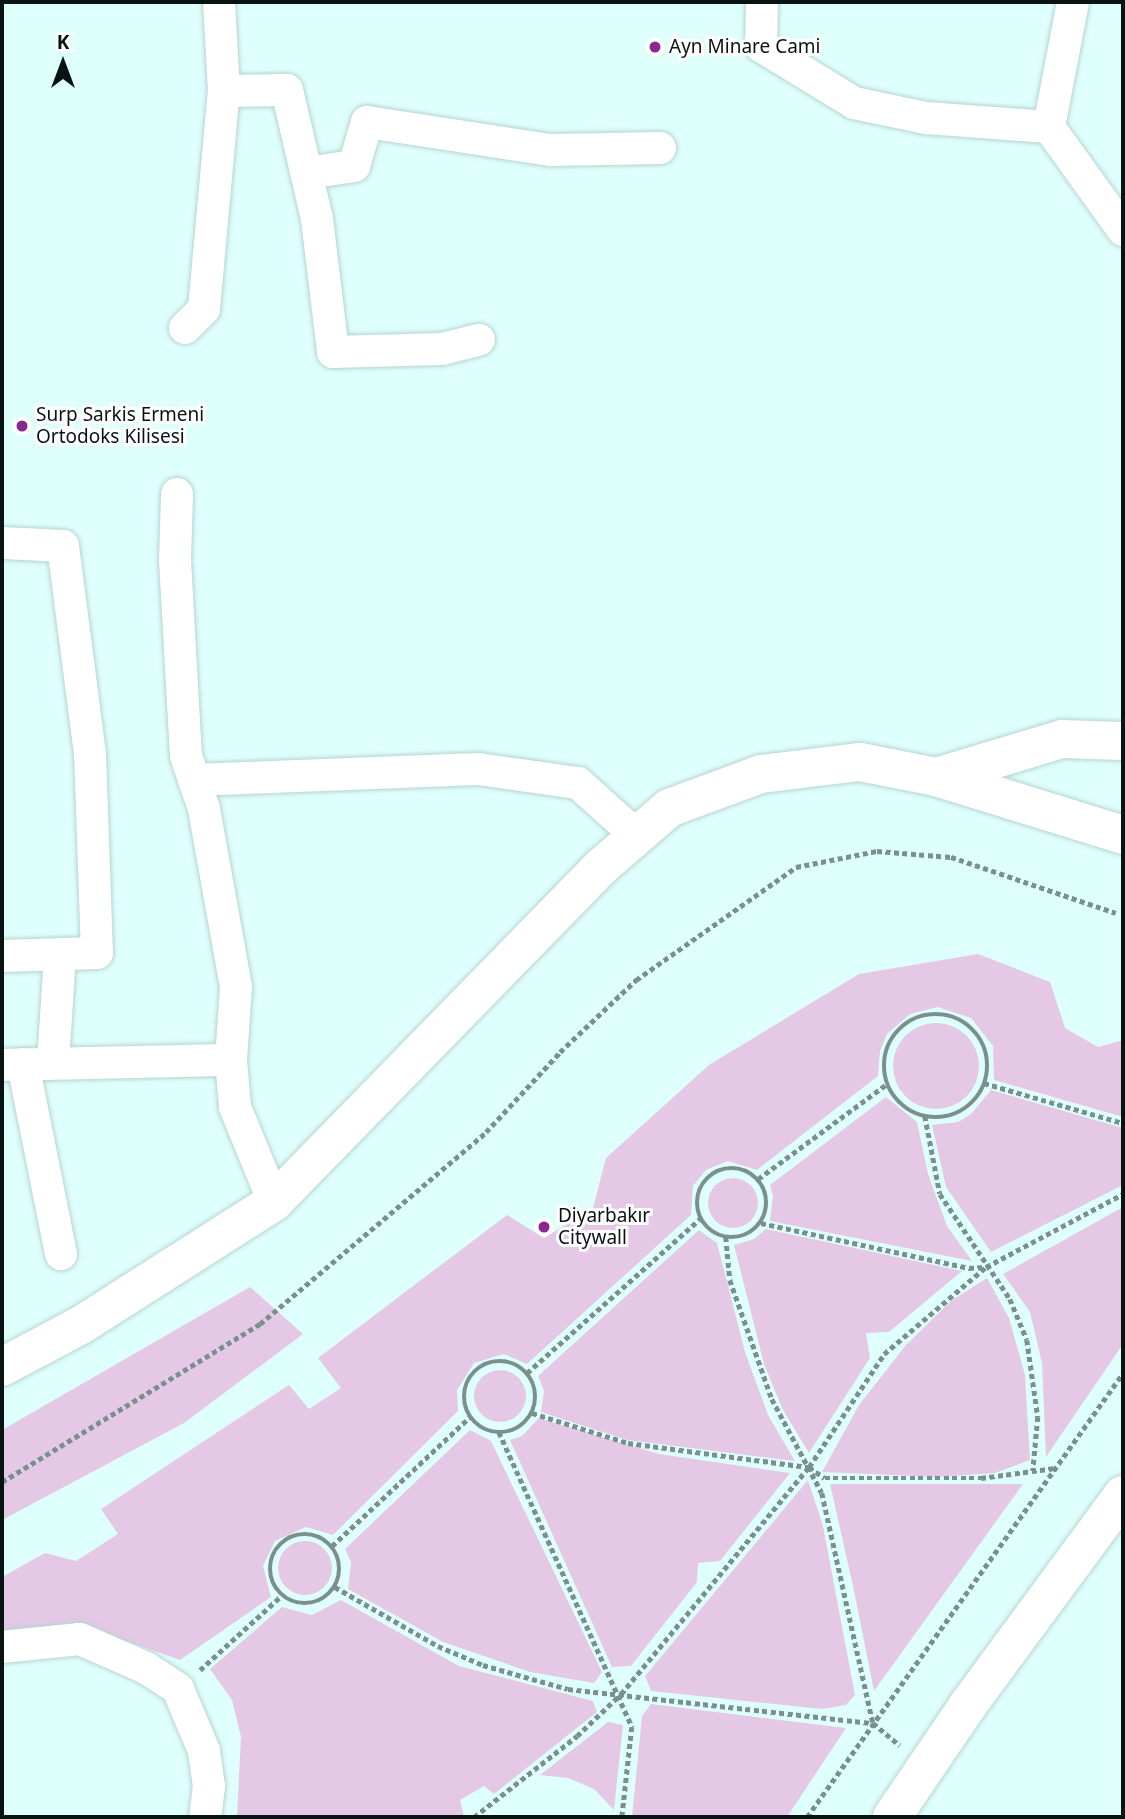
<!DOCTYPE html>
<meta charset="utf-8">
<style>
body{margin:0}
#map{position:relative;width:1125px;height:1819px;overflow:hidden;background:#dffffd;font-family:"Noto Sans",sans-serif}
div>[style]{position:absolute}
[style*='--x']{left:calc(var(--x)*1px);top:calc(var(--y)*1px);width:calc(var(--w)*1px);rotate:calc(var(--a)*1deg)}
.green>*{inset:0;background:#e4c8e6}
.round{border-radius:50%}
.path>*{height:4.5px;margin-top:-2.25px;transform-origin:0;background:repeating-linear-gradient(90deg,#7a908e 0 5px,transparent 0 8.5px)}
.path>.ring{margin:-2.25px;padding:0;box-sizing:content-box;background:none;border:4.5px solid #7a908e;border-radius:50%}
.roads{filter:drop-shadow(0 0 2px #b6d4d3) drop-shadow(0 0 2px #b6d4d3)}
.minor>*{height:32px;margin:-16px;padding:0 16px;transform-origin:16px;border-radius:16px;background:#fff}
.tertiary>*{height:38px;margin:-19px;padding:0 19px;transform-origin:19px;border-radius:19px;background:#fff}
.dots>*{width:19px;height:19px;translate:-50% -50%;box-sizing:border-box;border:4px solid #fff;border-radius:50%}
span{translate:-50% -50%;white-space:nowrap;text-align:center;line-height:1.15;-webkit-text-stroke:6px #fff;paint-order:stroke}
.poi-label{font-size:19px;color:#081312}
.left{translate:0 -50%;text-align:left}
.frame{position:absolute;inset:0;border:4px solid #081312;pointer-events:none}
.north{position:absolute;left:28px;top:28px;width:70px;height:70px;-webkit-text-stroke:5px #fff;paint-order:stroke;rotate:0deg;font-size:19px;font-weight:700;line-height:28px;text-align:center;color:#081312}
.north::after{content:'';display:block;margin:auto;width:24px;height:32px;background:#081312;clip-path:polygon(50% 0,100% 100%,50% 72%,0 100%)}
</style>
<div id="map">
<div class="green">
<i style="clip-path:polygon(978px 954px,1050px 982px,1065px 1028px,1098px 1047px,1123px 1040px,1123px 1117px,994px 1080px,993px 1046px,971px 1018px,938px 1007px,910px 1014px,887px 1034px,880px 1051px,878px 1076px,757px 1170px,728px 1161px,706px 1170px,693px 1186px,691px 1215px,527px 1364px,504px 1354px,474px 1363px,457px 1390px,458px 1411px,333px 1535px,306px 1527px,275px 1541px,263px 1566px,271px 1597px,180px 1660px,126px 1641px,61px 1629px,2px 1636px,2px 1577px,45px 1553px,76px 1561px,118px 1534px,101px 1509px,289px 1385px,309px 1409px,341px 1388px,318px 1358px,507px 1215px,544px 1238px,593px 1208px,606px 1158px,709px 1065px,859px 974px)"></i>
<i class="round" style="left:893px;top:1023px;width:86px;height:86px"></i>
<i style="clip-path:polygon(991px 1090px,1123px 1128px,1123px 1185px,991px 1252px,946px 1187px,932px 1125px,958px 1122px,971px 1114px)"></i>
<i style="clip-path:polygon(886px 1097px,917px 1122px,928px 1174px,947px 1226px,972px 1261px,770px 1221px,773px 1196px,770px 1185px)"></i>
<i class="round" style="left:708px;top:1178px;width:50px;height:50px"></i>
<i style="clip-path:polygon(1123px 1207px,1123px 1344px,1046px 1457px,1042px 1363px,1030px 1312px,1003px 1274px)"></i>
<i style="clip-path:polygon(766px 1229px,962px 1271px,889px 1332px,866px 1333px,870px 1358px,809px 1453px,783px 1410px,764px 1364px,734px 1245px,754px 1239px)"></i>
<i style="clip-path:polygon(699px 1230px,717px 1243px,745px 1352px,768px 1415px,795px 1461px,627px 1440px,541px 1412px,544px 1391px,538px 1376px)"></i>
<i style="clip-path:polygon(987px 1278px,1009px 1318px,1025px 1375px,1030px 1460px,995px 1473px,938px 1477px,822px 1472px,859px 1405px,906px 1345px,951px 1301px)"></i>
<i style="clip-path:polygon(250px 1287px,303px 1334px,184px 1423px,2px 1520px,2px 1430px)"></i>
<i class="round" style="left:474px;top:1370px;width:52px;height:52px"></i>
<i style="clip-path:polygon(539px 1418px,659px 1454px,790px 1473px,720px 1561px,698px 1563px,697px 1582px,631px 1666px,612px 1667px,510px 1440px,522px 1436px)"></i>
<i style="clip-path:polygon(470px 1430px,491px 1441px,602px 1672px,594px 1683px,530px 1672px,443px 1642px,348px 1589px,351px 1562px,345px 1549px)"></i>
<i style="clip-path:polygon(808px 1480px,823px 1526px,855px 1695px,846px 1705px,822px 1709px,651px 1691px,645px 1676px)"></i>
<i style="clip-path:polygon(830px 1484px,1023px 1484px,874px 1691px,853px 1586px)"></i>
<i class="round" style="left:278px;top:1541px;width:54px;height:54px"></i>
<i style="clip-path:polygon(341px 1600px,459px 1666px,593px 1701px,597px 1712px,494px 1794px,484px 1786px,460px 1800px,464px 1817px,237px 1817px,241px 1737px,232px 1700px,210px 1669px,282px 1607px,312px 1615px)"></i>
<i style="clip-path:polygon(651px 1704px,846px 1728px,787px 1817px,632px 1817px,642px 1716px)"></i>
<i style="clip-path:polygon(608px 1722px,623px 1725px,614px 1810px,594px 1789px,568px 1778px,540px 1775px)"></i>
</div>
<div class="path">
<i class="ring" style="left:884px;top:1014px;width:99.5px;height:99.5px"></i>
<i style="--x:984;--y:1083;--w:145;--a:16.1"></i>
<i style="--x:925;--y:1116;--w:79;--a:79.1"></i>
<i style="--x:940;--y:1194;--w:126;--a:56.3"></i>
<i style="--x:1010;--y:1299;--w:44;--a:67.5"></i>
<i style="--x:1027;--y:1340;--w:78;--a:81.9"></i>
<i style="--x:1038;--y:1417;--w:54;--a:95.3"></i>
<i class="ring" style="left:697px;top:1168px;width:65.5px;height:65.5px"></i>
<i style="--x:758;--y:1179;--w:160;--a:-36.4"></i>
<i style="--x:761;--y:1223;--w:213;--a:12.2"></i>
<i style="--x:969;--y:1268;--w:17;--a:-3"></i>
<i style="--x:726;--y:1237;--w:43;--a:84.7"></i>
<i style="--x:730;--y:1280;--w:126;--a:70.6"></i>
<i style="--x:772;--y:1399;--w:106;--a:62"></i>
<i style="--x:822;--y:1493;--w:236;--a:77.5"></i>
<i style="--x:873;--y:1723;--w:35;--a:40"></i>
<i class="ring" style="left:464px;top:1361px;width:67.5px;height:67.5px"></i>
<i style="--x:527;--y:1373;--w:233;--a:-41.7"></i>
<i style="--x:532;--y:1413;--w:101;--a:17.4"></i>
<i style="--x:628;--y:1443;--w:183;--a:7.6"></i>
<i style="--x:809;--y:1467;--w:19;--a:35"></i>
<i style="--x:825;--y:1478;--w:156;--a:0"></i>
<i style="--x:981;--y:1478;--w:75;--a:-7.7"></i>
<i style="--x:499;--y:1432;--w:324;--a:65.7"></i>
<i style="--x:632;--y:1727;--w:91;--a:96.3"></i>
<i style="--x:2;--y:1482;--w:303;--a:-31.5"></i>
<i style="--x:260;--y:1324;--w:297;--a:-40.3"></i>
<i style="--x:486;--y:1132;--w:109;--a:-47.2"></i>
<i style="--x:560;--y:1052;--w:105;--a:-43.5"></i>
<i style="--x:636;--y:980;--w:196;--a:-35.2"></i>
<i style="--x:796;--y:867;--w:83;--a:-11.2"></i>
<i style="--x:877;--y:851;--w:74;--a:4.6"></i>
<i style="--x:951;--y:857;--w:174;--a:18.7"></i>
<i class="ring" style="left:270px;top:1534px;width:65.5px;height:65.5px"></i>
<i style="--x:332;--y:1546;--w:189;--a:-43.1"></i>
<i style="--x:335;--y:1587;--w:119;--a:29.8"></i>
<i style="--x:438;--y:1646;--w:49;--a:22.9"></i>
<i style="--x:483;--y:1665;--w:88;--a:15.8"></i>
<i style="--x:568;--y:1689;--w:307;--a:6.4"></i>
<i style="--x:200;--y:1670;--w:111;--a:-42.4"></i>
<i style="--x:474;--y:1817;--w:131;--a:-38.2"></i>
<i style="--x:577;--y:1736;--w:61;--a:-43.7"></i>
<i style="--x:621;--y:1694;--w:295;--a:-50.4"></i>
<i style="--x:809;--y:1467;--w:136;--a:-56.4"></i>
<i style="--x:884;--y:1354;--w:134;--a:-40.5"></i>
<i style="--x:986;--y:1267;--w:155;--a:-28.1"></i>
<i style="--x:807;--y:1817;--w:545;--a:-54.56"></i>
</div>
<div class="roads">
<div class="minor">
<i style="--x:762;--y:2;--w:44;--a:91.3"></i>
<i style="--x:761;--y:46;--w:109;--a:31.5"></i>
<i style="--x:854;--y:103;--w:74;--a:11.8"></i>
<i style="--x:926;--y:118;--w:123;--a:4.2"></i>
<i style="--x:1073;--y:2;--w:127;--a:100.9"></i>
<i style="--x:1049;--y:127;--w:127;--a:54.3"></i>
<i style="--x:224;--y:91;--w:63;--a:-0.9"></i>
<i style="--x:287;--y:90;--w:132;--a:76.9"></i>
<i style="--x:317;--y:219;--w:134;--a:83.1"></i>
<i style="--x:333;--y:352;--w:109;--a:-1.6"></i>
<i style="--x:442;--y:349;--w:38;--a:-14"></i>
<i style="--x:308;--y:173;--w:47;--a:-8.7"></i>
<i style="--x:354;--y:166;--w:46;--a:-73.5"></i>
<i style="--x:367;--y:122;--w:185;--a:8.7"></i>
<i style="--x:550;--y:150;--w:110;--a:-1"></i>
<i style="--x:185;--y:328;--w:27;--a:-45"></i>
<i style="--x:204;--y:309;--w:219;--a:-84.8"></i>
<i style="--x:224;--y:91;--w:89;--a:-93.2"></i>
<i style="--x:177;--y:494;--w:66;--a:91.7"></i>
<i style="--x:175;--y:560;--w:196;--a:86.8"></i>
<i style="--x:186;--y:756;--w:56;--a:71.2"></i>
<i style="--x:204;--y:809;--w:181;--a:79.8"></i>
<i style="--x:236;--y:987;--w:73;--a:93.9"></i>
<i style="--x:231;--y:1060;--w:47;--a:85.1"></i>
<i style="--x:235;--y:1107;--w:103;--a:67.7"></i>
<i style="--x:2;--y:543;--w:61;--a:2.8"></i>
<i style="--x:63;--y:546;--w:209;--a:82.6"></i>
<i style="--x:90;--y:753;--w:200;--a:88"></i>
<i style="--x:97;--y:953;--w:95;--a:178.2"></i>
<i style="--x:194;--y:780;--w:284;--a:-2.2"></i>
<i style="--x:478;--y:769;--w:101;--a:8"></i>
<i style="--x:578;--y:783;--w:76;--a:41.8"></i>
<i style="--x:53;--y:1063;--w:109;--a:-86.3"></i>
<i style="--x:23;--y:1064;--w:194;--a:78.7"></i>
<i style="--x:2;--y:1065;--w:229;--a:-1.3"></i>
<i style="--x:2;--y:1647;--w:78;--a:-5.9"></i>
<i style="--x:80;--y:1639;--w:72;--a:23.7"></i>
<i style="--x:146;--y:1668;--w:38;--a:33"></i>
<i style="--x:178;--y:1689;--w:67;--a:67.2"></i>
<i style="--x:204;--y:1751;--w:35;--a:82"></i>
<i style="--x:209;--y:1786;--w:31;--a:97"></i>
</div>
<div class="tertiary">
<i style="--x:936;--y:777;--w:132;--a:-16.8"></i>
<i style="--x:1062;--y:739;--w:61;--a:1.9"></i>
<i style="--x:2;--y:1367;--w:89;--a:-28"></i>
<i style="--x:81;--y:1325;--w:229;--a:-32.5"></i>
<i style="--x:274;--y:1202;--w:468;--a:-45.7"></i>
<i style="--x:601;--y:867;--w:90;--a:-40.9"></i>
<i style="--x:669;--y:808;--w:98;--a:-20.3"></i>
<i style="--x:761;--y:774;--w:100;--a:-6.9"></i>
<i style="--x:860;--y:762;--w:77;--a:11.2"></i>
<i style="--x:936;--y:777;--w:196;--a:17.2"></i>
<i style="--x:892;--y:1817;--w:135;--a:-55.8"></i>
<i style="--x:968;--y:1705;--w:261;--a:-53.6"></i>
</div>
</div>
<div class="dots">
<i style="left:655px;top:47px;background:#882891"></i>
<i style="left:22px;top:426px;background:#882891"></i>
<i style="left:544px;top:1227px;background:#882891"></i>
</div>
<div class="poi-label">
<span class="left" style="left:669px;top:47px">Ayn Minare Cami</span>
<span class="left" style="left:36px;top:426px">Surp Sarkis Ermeni<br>Ortodoks Kilisesi</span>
<span class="left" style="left:558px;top:1227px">Diyarbakır<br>Citywall</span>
</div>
<div class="frame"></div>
<div class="north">K</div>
</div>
